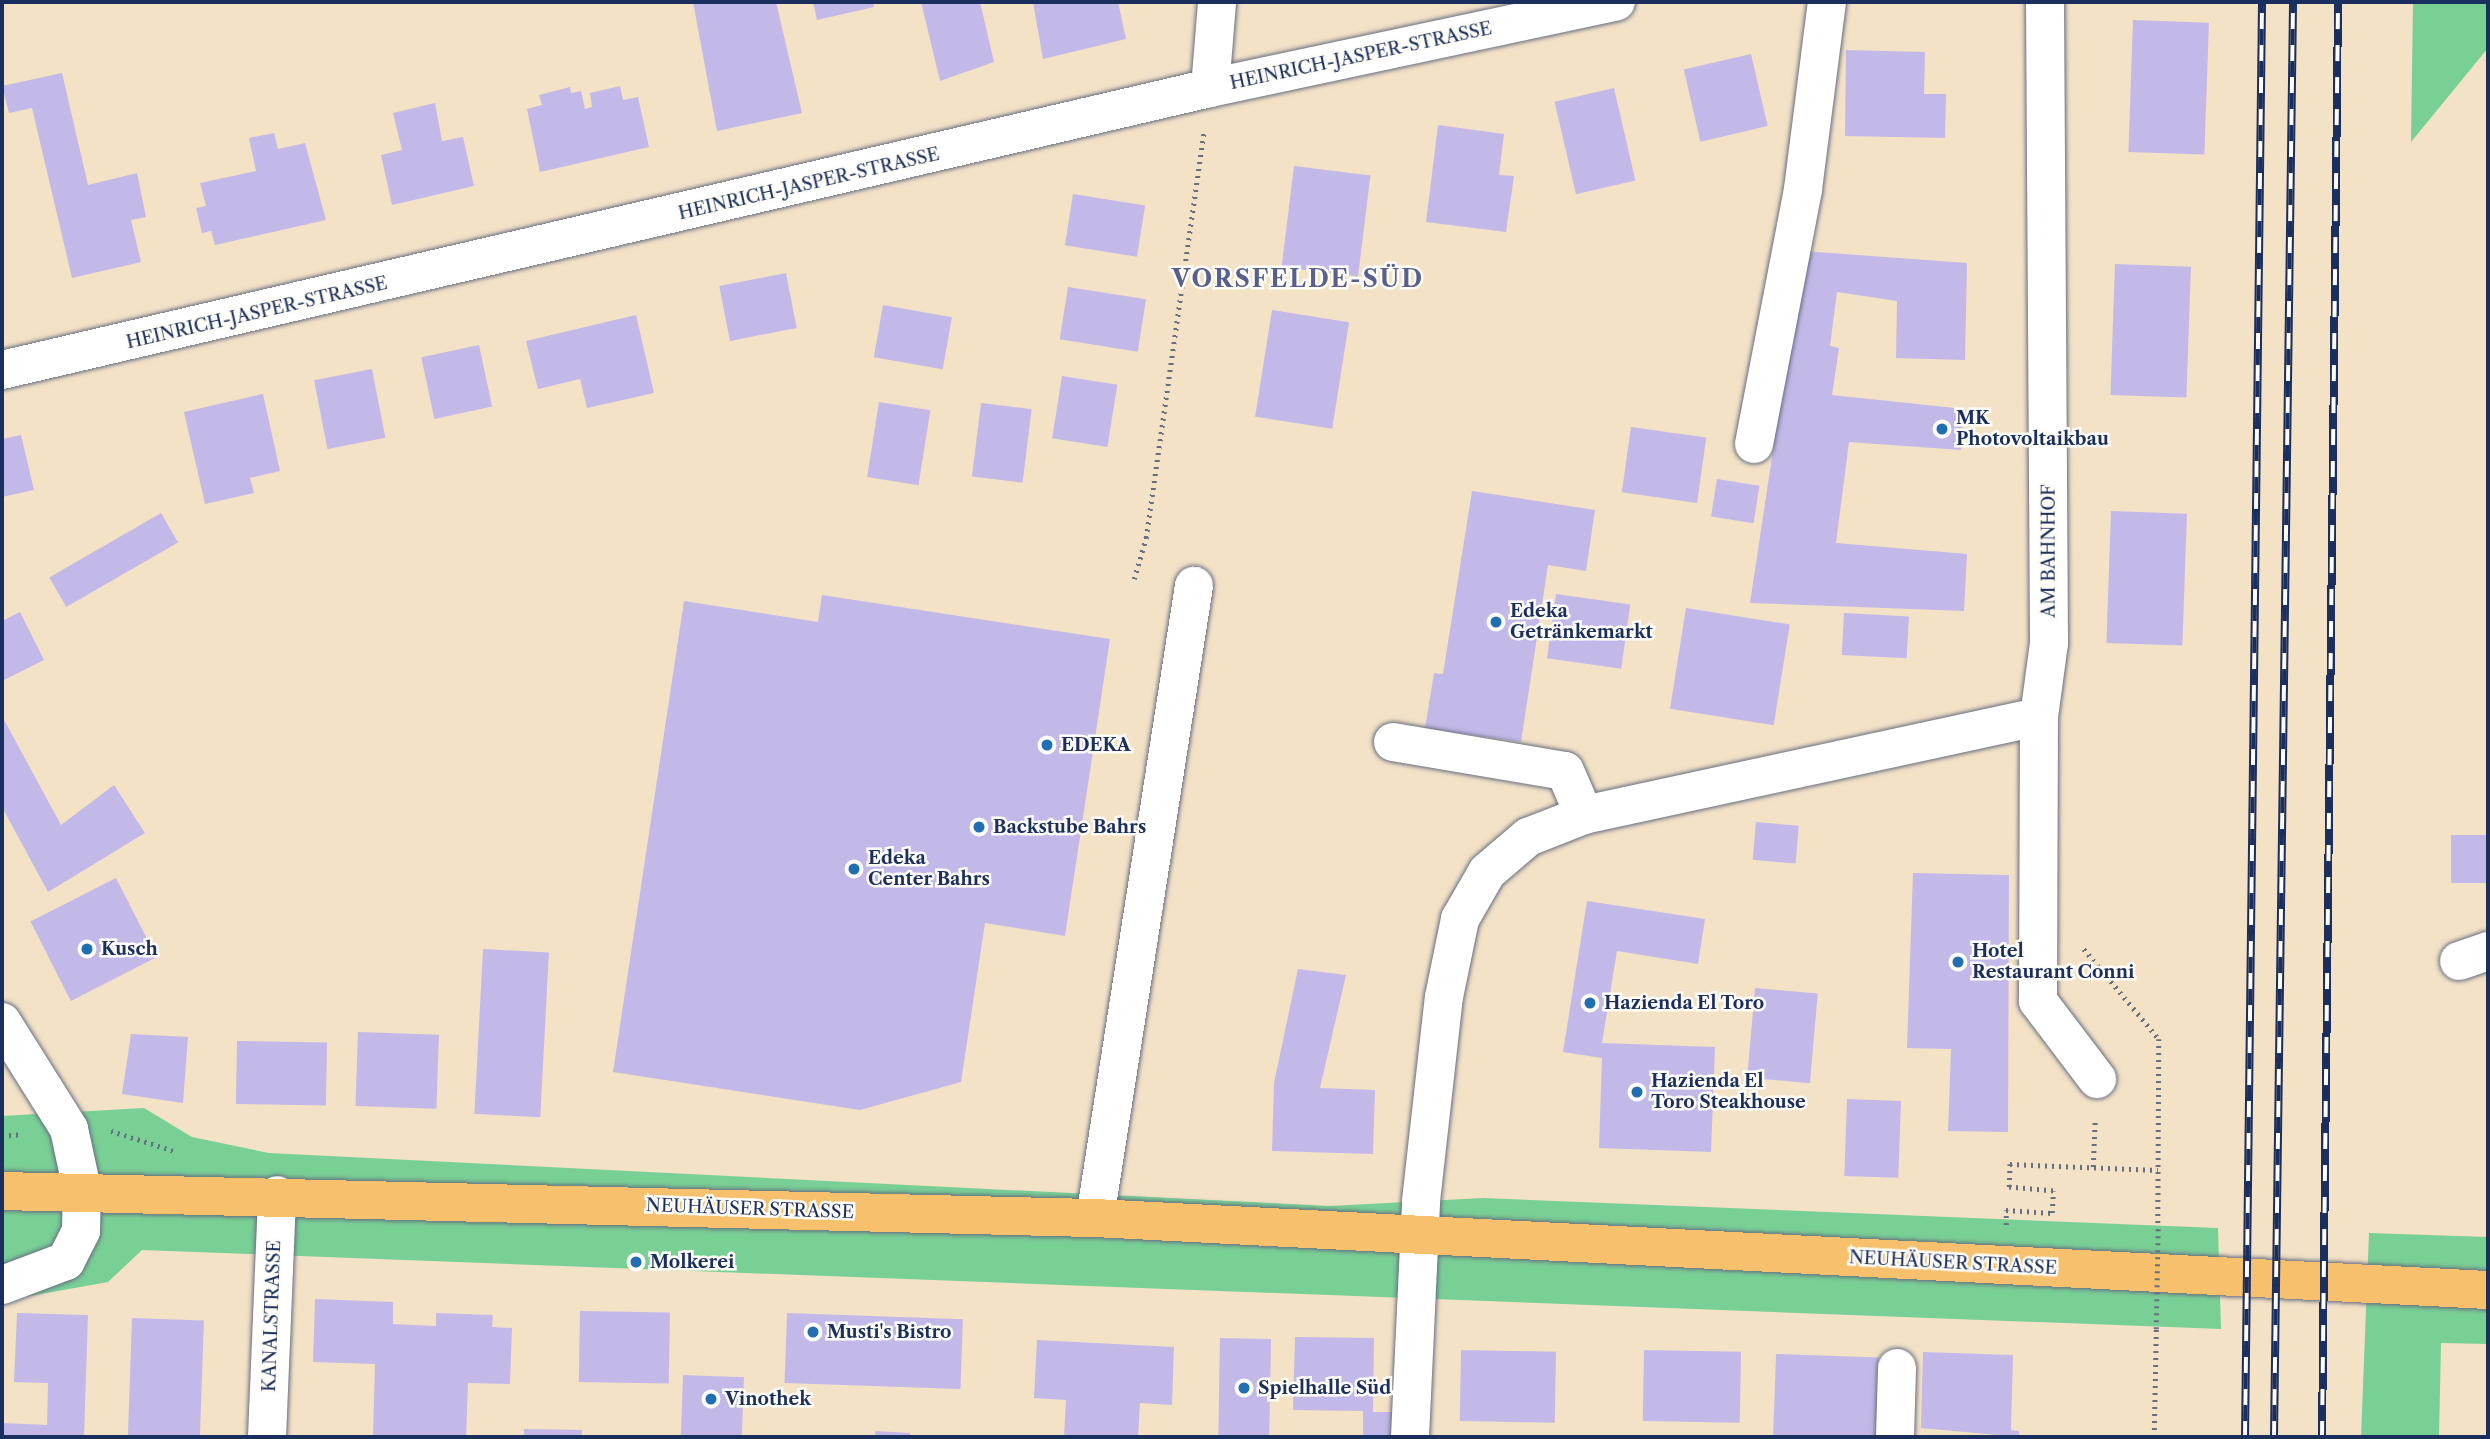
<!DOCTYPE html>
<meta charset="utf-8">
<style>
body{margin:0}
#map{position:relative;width:2490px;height:1439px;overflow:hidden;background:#f3e2c6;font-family:"Libre Caslon Text",serif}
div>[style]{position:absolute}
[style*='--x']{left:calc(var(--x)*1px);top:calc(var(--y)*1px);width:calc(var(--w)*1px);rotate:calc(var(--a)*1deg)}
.green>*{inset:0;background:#79d095}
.building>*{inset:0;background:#c3b9e8;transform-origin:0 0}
.path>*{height:4.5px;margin-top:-2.25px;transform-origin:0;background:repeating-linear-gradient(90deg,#676e82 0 2px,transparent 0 7px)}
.roads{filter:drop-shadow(0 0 2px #676e82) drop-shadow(0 0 2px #676e82)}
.minor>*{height:38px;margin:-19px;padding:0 19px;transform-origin:19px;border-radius:19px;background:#fff}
.major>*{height:38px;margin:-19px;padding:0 19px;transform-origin:19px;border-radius:19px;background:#f7c06c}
.rail>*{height:8px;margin-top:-4px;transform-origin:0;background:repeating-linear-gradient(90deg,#fdfcf7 0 16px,#1b2f5e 0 32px);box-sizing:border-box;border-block:2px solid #1b2f5e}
.path-bridge>*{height:4.5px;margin-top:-2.25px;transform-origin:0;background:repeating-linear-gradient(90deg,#676e82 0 2px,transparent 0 7px)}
.dots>*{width:19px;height:19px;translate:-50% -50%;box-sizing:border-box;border:4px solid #fdfcf7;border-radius:50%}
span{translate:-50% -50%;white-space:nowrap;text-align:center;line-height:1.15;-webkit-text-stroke:5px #fdfcf7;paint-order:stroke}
.street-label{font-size:18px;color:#1b2f5e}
.poi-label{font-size:18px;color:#1b2f5e;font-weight:700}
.left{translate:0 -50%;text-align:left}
.district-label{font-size:24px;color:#565f8e;font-weight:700;letter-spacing:2px}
.frame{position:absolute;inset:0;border:4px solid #1b2f5e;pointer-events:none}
</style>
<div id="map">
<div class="green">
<i style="clip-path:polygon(2413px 2px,2488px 2px,2488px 48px,2411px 142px)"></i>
<i style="clip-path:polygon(144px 1108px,192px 1137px,269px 1153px,1330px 1206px,1483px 1198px,2218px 1228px,2221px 1329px,142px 1250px,108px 1282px,2px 1301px,2px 1116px)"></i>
<i style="clip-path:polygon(2369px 1233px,2488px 1237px,2488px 1344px,2441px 1343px,2439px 1437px,2361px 1437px)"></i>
</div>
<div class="building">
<i style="clip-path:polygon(693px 2px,776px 2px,802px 113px,717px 131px)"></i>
<i style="clip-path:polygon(813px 2px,873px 2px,874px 7px,817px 20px)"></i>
<i style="clip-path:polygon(921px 2px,980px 2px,994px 62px,940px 81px)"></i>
<i style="clip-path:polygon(1033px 2px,1118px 2px,1126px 39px,1043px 59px)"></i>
<i style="left:2133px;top:20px;width:76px;height:132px;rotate:2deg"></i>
<i style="clip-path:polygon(1846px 50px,1925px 52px,1924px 94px,1946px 94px,1945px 138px,1845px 136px)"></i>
<i style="left:1751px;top:54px;width:74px;height:69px;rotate:77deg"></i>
<i style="clip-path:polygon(62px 73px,88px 185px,137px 173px,146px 217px,131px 220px,141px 262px,72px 278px,32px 108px,9px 113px,2px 86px)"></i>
<i style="clip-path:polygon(620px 86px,623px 100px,638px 97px,649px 147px,540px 172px,527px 109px,542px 105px,539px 95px,570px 87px,571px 93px,581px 91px,585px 109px,592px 107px,590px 93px)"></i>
<i style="left:1614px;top:88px;width:95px;height:61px;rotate:77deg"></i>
<i style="clip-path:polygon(435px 103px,442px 141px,463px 137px,474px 186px,392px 205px,381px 155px,402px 150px,393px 113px)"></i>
<i style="clip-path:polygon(1438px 125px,1504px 134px,1499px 175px,1514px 176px,1506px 232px,1426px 222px)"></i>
<i style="clip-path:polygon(274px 133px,278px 149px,305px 143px,326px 220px,215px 245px,211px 231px,202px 233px,196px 208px,206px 206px,200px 183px,256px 171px,249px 138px)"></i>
<i style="left:1294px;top:166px;width:77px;height:102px;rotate:7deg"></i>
<i style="left:1073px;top:194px;width:73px;height:52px;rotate:9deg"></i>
<i style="clip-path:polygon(1803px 251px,1967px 263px,1965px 360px,1896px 358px,1897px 301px,1837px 292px,1830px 346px,1839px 348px,1832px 395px,1964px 409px,1961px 450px,1849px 442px,1836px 543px,1967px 554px,1964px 611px,1750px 603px)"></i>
<i style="left:2115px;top:264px;width:76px;height:131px;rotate:2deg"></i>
<i style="left:786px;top:273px;width:56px;height:68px;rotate:79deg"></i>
<i style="left:1068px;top:287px;width:79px;height:53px;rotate:9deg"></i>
<i style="left:883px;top:305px;width:70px;height:53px;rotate:10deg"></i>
<i style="left:1272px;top:310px;width:78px;height:108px;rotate:9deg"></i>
<i style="clip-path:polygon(636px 315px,654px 393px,587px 408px,580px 379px,538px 389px,526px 341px)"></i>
<i style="left:479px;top:345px;width:63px;height:59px;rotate:78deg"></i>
<i style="left:372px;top:369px;width:70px;height:59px;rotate:79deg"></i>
<i style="left:1062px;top:376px;width:56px;height:63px;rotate:9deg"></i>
<i style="clip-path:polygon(263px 394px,280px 471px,250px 478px,254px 493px,205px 504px,184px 412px)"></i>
<i style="left:879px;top:402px;width:52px;height:76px;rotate:9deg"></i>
<i style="left:981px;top:403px;width:51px;height:74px;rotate:7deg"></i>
<i style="left:1631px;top:427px;width:76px;height:66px;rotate:8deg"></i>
<i style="clip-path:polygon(21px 435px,34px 490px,2px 497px,2px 439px)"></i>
<i style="left:1717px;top:479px;width:43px;height:38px;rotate:9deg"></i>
<i style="clip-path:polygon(1472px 491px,1595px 510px,1586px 571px,1548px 565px,1521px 742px,1425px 728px,1434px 673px,1443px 674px)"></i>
<i style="left:2111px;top:511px;width:76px;height:132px;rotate:2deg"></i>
<i style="left:161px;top:513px;width:34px;height:129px;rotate:60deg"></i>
<i style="left:1556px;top:594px;width:75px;height:65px;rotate:8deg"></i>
<i style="clip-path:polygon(822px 595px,1110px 639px,1065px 936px,985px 923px,961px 1082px,860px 1110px,613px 1072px,684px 601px,818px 622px)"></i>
<i style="left:1686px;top:608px;width:105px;height:102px;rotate:9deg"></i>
<i style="clip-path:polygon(20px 612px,44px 660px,2px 681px,2px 621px)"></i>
<i style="left:1844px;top:613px;width:65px;height:42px;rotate:3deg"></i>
<i style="clip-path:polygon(2px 716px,61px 825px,114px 785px,145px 833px,48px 892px,2px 807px)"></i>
<i style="left:1756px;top:822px;width:43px;height:38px;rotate:5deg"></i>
<i style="left:2451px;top:835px;width:37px;height:48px"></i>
<i style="clip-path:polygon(1913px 873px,2009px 875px,2008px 1132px,1948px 1131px,1951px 1049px,1907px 1048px)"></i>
<i style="left:116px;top:878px;width:89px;height:96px;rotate:63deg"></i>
<i style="clip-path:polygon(1587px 901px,1705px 919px,1698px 964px,1617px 951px,1602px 1043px,1715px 1047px,1711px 1152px,1599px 1148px,1602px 1058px,1563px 1052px)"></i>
<i style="left:483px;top:949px;width:66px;height:165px;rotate:3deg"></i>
<i style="clip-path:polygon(1298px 969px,1346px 975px,1320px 1088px,1375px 1090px,1373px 1154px,1272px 1151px,1274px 1083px)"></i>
<i style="left:1755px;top:988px;width:63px;height:90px;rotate:5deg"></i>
<i style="left:358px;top:1032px;width:81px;height:74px;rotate:2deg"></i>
<i style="clip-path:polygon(131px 1034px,188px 1037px,183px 1103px,122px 1094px)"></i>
<i style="left:237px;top:1041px;width:90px;height:63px;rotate:1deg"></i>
<i style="left:1847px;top:1099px;width:54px;height:77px;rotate:2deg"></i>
<i style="clip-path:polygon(315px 1299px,393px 1302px,393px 1324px,436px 1326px,436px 1313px,493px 1315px,492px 1327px,512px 1328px,510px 1384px,468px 1383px,466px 1437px,373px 1437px,375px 1364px,313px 1362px)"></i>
<i style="left:580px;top:1311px;width:90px;height:71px;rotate:1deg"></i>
<i style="clip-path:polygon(17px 1313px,88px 1315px,84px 1437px,2px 1437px,2px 1423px,47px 1425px,48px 1383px,14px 1382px)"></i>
<i style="left:787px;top:1313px;width:176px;height:70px;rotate:2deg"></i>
<i style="left:132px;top:1318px;width:72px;height:119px;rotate:2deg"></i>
<i style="clip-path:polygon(1295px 1337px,1374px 1338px,1373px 1412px,1398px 1412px,1398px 1437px,1363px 1437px,1363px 1411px,1293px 1410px)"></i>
<i style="left:1220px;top:1338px;width:51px;height:99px;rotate:1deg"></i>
<i style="clip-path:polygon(1037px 1340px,1174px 1347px,1172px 1405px,1140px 1403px,1138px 1437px,1064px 1437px,1066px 1400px,1034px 1398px)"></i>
<i style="left:1461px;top:1350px;width:95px;height:71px;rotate:1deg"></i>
<i style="left:1644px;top:1350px;width:97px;height:71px;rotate:1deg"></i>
<i style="clip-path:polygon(1923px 1352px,2013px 1355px,2011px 1430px,2019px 1431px,2019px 1437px,1921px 1428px)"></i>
<i style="left:1776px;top:1354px;width:103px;height:83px;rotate:2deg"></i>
<i style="left:683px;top:1375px;width:61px;height:62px;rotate:2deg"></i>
<i style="left:524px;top:1429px;width:58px;height:8px;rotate:1deg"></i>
<i style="clip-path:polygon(875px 1431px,910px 1433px,910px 1437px,875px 1437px)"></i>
</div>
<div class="path">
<i style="--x:1134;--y:579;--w:43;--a:-73.7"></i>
<i style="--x:1146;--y:538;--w:411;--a:-81.9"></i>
<i style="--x:2084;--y:949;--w:117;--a:50.2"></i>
<i style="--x:2159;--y:1039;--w:186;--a:90.3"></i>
<i style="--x:111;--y:1131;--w:67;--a:17.4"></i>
<i style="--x:2;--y:1136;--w:20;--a:-6"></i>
<i style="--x:2093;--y:1167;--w:48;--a:-87.6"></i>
<i style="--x:2006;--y:1225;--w:15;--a:-90"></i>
<i style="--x:2006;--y:1210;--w:46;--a:3.7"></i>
<i style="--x:2052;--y:1213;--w:22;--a:-87"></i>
<i style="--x:2053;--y:1191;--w:44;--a:-174.8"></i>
<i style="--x:2009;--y:1187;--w:23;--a:-88"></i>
<i style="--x:2010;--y:1164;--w:148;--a:2.3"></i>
<i style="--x:2154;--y:1437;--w:108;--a:-88.9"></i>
</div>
<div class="roads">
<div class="minor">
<i style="--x:2045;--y:2;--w:641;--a:89.64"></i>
<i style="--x:2049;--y:643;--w:75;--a:97.7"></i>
<i style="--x:2039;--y:717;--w:284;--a:90.2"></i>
<i style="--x:2038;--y:1001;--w:98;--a:52.9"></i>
<i style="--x:1210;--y:88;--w:86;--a:-85.3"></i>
<i style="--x:2;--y:370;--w:1240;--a:-13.14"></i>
<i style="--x:1210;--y:88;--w:415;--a:-12"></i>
<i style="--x:1754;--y:444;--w:260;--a:-79.1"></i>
<i style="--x:1803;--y:189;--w:189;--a:-82.7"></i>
<i style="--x:1393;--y:742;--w:174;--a:9.6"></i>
<i style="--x:1565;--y:771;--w:48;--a:66.6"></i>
<i style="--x:2459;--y:961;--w:31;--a:-19"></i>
<i style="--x:2;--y:1022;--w:126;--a:57.9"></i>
<i style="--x:69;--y:1129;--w:61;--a:77.8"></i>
<i style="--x:82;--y:1189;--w:42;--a:91.4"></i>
<i style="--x:81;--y:1231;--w:34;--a:117"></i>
<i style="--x:66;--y:1261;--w:68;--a:159.4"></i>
<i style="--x:1095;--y:1218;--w:640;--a:-81.1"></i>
<i style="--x:267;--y:1437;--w:242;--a:-87.6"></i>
<i style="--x:1410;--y:1437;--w:236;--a:-87.3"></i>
<i style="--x:1421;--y:1201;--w:205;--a:-83.6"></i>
<i style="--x:1444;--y:997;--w:80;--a:-78.4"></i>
<i style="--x:1460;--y:919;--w:54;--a:-60.1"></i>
<i style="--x:1487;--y:872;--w:54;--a:-40.5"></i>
<i style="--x:1528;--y:837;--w:60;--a:-21.4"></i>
<i style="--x:1584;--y:815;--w:465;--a:-12.2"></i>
<i style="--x:1895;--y:1437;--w:69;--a:-88.3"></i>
</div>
<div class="major">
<i style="--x:2;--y:1191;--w:1093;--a:1.42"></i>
<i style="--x:1095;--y:1218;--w:1395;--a:2.96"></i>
</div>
</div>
<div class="rail">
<i style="--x:2245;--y:1437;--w:1435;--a:-89.32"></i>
<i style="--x:2274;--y:1437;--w:1435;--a:-89.24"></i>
<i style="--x:2322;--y:1437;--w:1435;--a:-89.36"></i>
</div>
<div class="path-bridge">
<i style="--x:2156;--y:1329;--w:104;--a:-88.9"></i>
</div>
<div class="dots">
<i style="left:1942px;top:429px;background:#1f6fb2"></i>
<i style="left:1496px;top:622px;background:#1f6fb2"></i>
<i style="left:1047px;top:745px;background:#1f6fb2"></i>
<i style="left:979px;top:827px;background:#1f6fb2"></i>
<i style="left:854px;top:869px;background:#1f6fb2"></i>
<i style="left:87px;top:949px;background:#1f6fb2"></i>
<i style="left:1958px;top:962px;background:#1f6fb2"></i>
<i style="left:1590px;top:1003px;background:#1f6fb2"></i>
<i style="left:1637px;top:1092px;background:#1f6fb2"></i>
<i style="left:636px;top:1262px;background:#1f6fb2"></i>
<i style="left:813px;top:1332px;background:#1f6fb2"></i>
<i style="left:1244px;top:1388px;background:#1f6fb2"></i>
<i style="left:711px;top:1399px;background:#1f6fb2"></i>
</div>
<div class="street-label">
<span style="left:1361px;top:56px;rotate:-12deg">HEINRICH-JASPER-STRASSE</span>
<span style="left:809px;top:184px;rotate:-13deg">HEINRICH-JASPER-STRASSE</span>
<span style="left:257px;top:313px;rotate:-13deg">HEINRICH-JASPER-STRASSE</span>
<span style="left:2049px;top:551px;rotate:-90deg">AM BAHNHOF</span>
<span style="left:750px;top:1209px;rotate:2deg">NEUHÄUSER STRASSE</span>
<span style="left:1953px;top:1263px;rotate:3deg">NEUHÄUSER STRASSE</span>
<span style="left:272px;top:1316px;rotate:-88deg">KANALSTRASSE</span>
</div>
<div class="poi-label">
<span class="left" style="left:1956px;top:429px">MK<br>Photovoltaikbau</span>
<span class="left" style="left:1510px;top:622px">Edeka<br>Getränkemarkt</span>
<span class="left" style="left:1061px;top:745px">EDEKA</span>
<span class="left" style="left:993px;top:827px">Backstube Bahrs</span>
<span class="left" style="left:868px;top:869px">Edeka<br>Center Bahrs</span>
<span class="left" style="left:101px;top:949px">Kusch</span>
<span class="left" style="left:1972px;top:962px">Hotel<br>Restaurant Conni</span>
<span class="left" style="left:1604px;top:1003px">Hazienda El Toro</span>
<span class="left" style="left:1651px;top:1092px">Hazienda El<br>Toro Steakhouse</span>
<span class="left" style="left:650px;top:1262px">Molkerei</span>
<span class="left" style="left:827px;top:1332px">Musti's Bistro</span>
<span class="left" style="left:1258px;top:1388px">Spielhalle Süd</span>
<span class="left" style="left:725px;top:1399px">Vinothek</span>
</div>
<div class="district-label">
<span style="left:1298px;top:279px">VORSFELDE-SÜD</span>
</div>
<div class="frame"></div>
</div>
